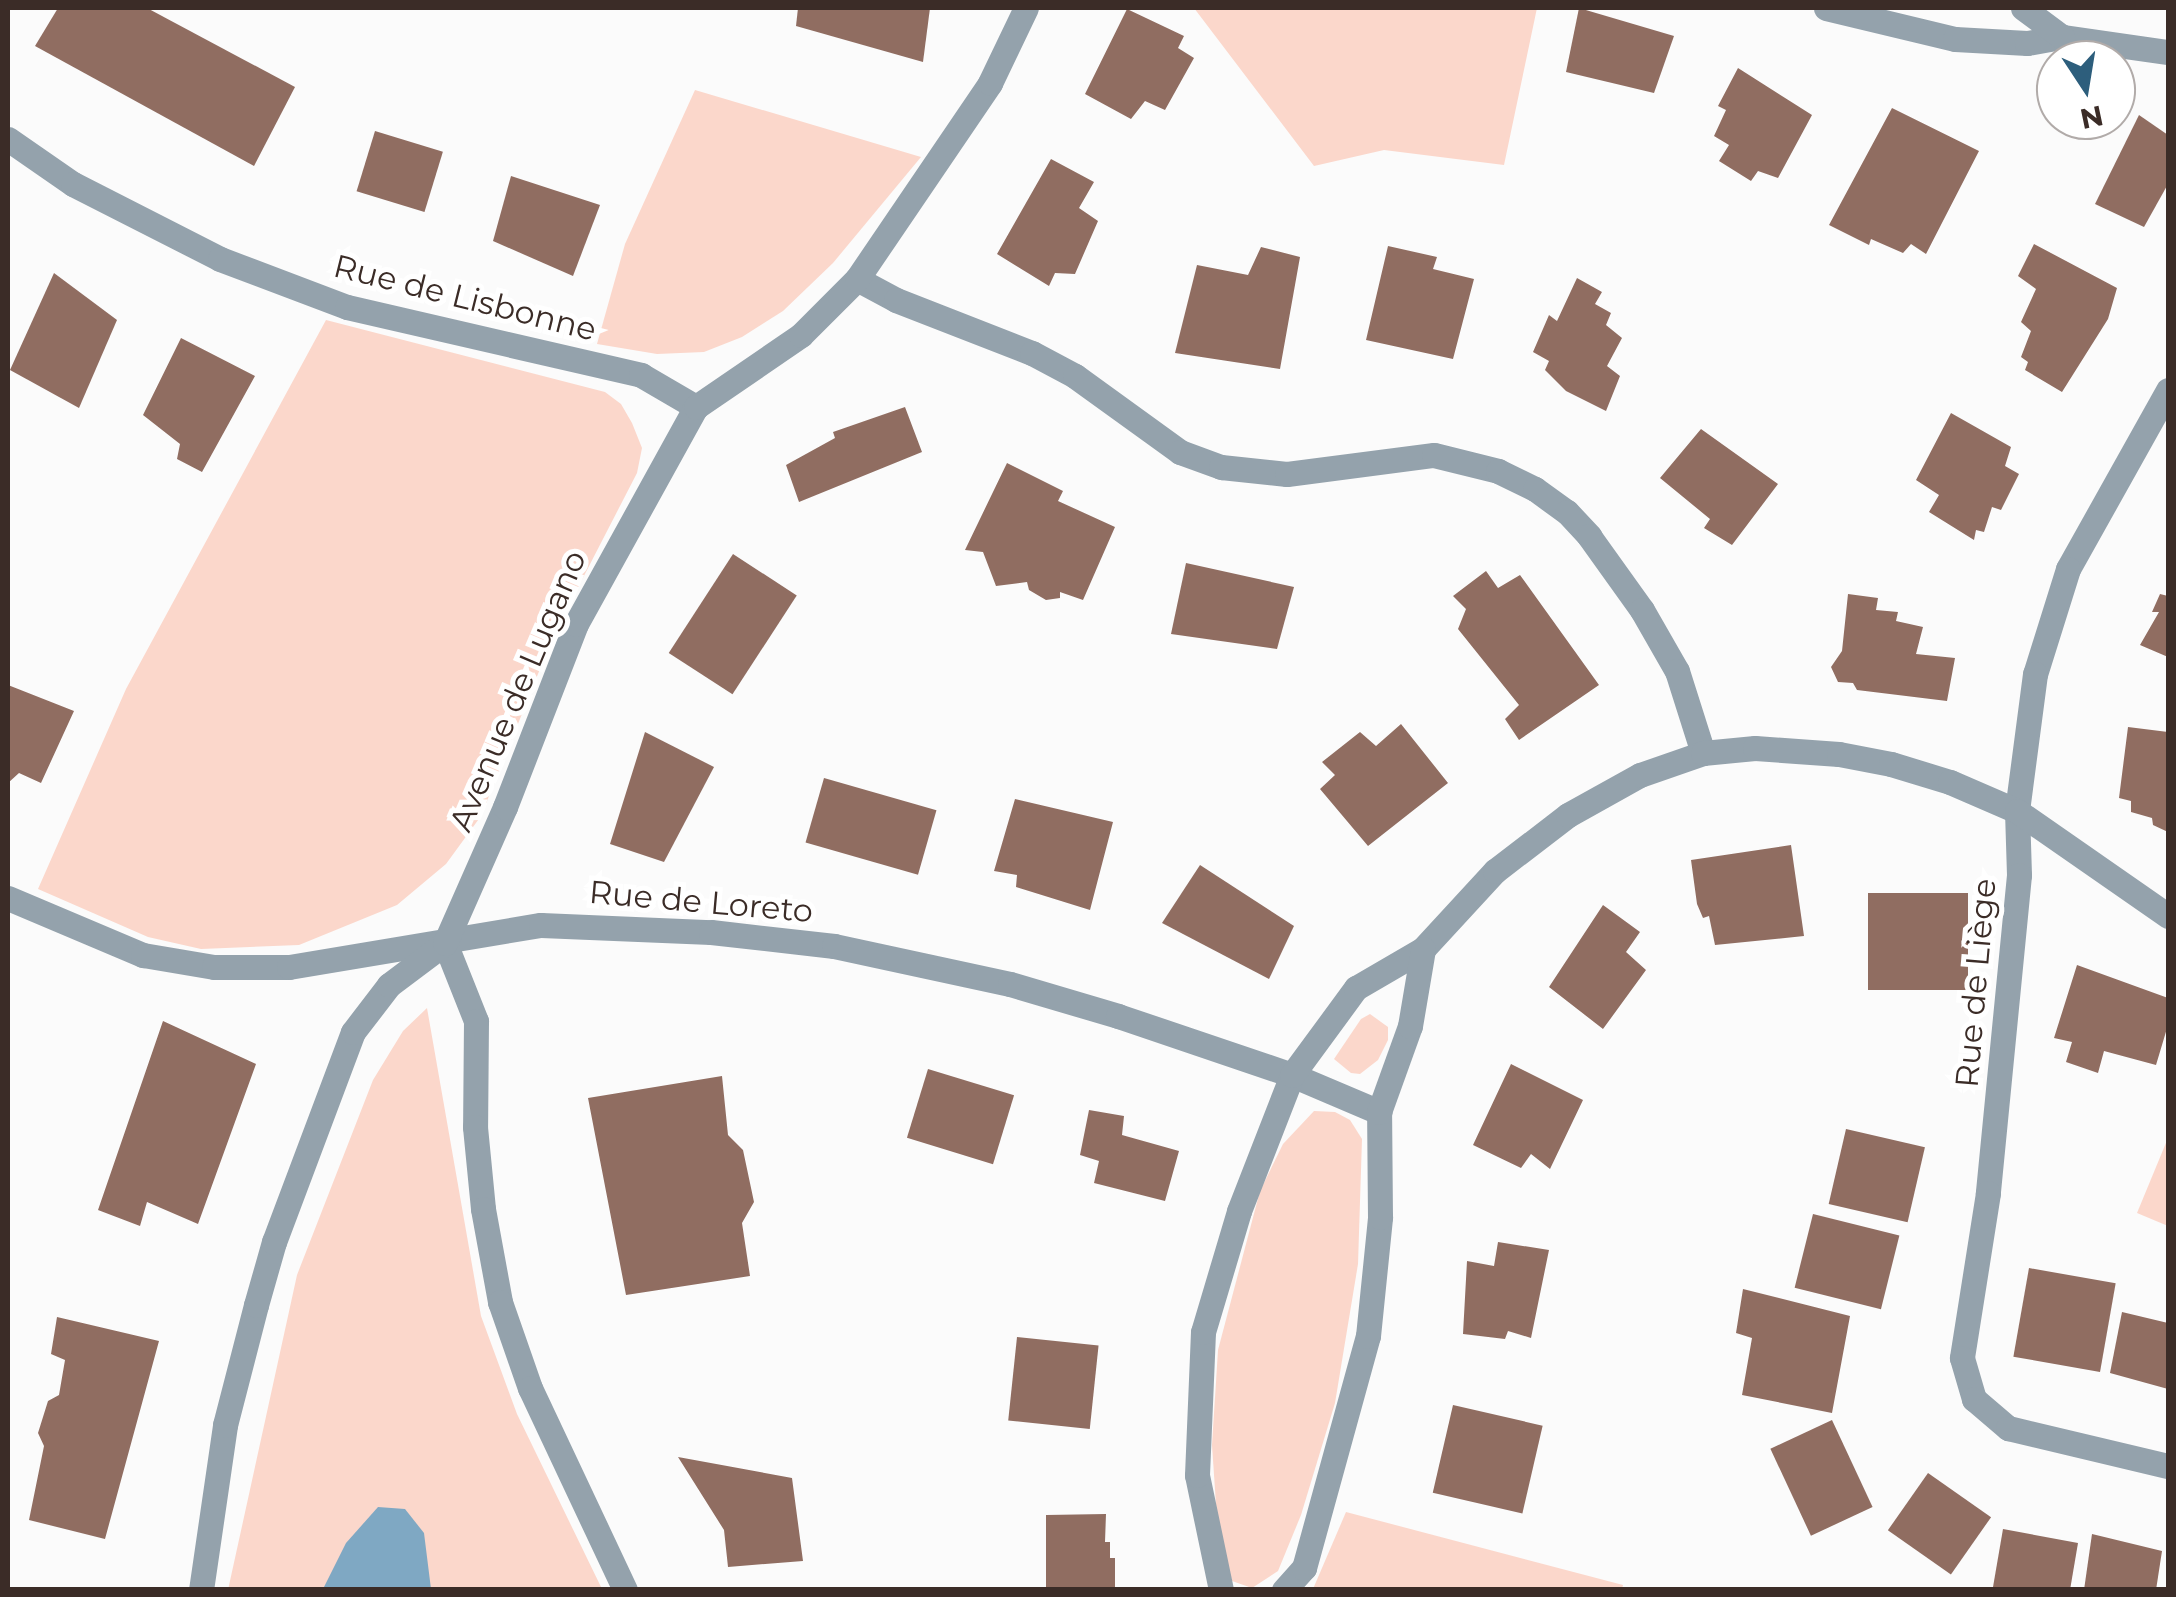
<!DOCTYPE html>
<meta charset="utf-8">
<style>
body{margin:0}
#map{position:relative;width:2176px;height:1597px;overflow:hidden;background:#fbfbfb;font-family:Montserrat,sans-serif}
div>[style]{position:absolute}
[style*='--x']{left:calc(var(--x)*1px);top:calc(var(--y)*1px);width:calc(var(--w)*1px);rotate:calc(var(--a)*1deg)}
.green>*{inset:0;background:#fbd7cb}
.water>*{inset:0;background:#7fa8c3}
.building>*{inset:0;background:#906d61;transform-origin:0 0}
.minor>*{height:25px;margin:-12.5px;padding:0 12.5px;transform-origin:12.5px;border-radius:12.5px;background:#94a2ac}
span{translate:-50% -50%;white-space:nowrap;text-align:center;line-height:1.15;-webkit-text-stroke:10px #fff;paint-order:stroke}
.street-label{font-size:32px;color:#3b2c27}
.frame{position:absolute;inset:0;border:10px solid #3b2c27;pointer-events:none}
.north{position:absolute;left:2036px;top:40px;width:100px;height:100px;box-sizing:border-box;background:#fff;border:2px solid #b1aba9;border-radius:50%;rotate:168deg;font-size:28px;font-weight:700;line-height:40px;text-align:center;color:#3b2c27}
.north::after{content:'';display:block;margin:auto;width:35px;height:45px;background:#2d5e7c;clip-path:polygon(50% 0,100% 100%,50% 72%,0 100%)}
</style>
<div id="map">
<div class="green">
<i style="clip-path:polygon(1194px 8px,1537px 8px,1504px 165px,1384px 150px,1314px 166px)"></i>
<i style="clip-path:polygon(695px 90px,921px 157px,833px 263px,783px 311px,742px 337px,704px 352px,657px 354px,597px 344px,625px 244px)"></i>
<i style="clip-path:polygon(326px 320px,605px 392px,621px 404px,632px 423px,642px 448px,637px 473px,554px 634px,481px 816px,446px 864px,397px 905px,299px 945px,201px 949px,148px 937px,38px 889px,126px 689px)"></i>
<i style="clip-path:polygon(427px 1008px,481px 1316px,517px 1414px,602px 1589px,228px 1590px,297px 1275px,373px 1080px,403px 1031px)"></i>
<i style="clip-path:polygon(1370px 1014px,1388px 1027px,1388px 1040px,1378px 1060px,1360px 1074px,1351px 1073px,1334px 1059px,1361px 1019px)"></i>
<i style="clip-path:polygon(1314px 1111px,1335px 1112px,1350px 1120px,1362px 1139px,1358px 1264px,1335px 1403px,1301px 1515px,1278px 1571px,1252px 1588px,1232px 1581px,1218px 1534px,1212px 1445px,1218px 1350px,1260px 1191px,1283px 1144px)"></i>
<i style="clip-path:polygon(2168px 1138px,2168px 1226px,2137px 1213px)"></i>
<i style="clip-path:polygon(1346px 1512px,1623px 1585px,1622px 1589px,1313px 1589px)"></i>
</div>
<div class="water">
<i style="clip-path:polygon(378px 1507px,405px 1509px,424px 1533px,431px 1589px,323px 1589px,346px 1543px)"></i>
</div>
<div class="building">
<i style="clip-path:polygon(58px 8px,147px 8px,295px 87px,254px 166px,35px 46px)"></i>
<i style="clip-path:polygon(798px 8px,930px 8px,923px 62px,796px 26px)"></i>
<i style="clip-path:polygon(1579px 8px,1674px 36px,1654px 93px,1566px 72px)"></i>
<i style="clip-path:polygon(1127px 9px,1184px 36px,1178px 48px,1194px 58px,1165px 110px,1145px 101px,1131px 119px,1085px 94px)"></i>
<i style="clip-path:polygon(1738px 68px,1812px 115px,1778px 178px,1758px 171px,1751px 181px,1719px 161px,1729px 145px,1714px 136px,1726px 110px,1718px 106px)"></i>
<i style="clip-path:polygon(1892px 108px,1979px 151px,1926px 254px,1911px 244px,1903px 253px,1871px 239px,1869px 245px,1829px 225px)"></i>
<i style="clip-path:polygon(2139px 115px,2168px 135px,2168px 184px,2144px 227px,2095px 204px)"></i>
<i style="left:375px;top:131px;width:71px;height:63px;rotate:17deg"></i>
<i style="clip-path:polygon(1051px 159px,1094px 182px,1079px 208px,1098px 221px,1075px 274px,1055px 273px,1049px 286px,997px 254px)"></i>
<i style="clip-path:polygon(511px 176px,600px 205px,573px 276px,493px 241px)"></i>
<i style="clip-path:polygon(2034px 244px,2117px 288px,2108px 319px,2062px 392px,2025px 370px,2028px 362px,2021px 357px,2031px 331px,2021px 322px,2036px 289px,2018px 276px)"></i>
<i style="clip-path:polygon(1388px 246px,1437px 257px,1433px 269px,1474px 279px,1453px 359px,1366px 340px)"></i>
<i style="clip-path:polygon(1261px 247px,1300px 257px,1280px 369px,1175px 353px,1197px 265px,1248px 275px)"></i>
<i style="clip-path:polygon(54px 273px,117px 320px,79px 408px,10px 370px)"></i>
<i style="clip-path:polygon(1577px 278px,1602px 292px,1595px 304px,1611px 313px,1606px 325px,1622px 338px,1607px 366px,1620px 376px,1606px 411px,1566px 391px,1545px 370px,1549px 361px,1533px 352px,1549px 315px,1557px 321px)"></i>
<i style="clip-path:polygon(181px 338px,255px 376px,202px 472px,177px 459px,180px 444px,143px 415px)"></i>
<i style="clip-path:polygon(905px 407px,922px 452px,799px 502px,786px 465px,835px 438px,833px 432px)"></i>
<i style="clip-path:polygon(1951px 413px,2011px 447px,2005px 466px,2019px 474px,2001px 510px,1992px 507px,1984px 532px,1976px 530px,1974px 540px,1929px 512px,1939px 495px,1916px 480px)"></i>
<i style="clip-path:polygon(1701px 429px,1778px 484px,1732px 545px,1704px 528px,1710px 519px,1660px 478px)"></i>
<i style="clip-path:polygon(1007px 463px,1063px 491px,1058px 501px,1115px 527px,1083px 600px,1060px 592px,1060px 598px,1046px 600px,1029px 590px,1027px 582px,996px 586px,983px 552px,965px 550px)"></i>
<i style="left:733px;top:554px;width:76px;height:118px;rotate:33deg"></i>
<i style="clip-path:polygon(1186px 563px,1294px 587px,1277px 649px,1171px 634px)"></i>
<i style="clip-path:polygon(1486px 571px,1498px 588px,1520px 575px,1599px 685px,1519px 740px,1505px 719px,1519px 705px,1458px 629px,1466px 609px,1453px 596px)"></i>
<i style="clip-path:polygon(1848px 594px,1878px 598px,1876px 610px,1898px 612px,1896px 621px,1923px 627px,1916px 654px,1955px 658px,1947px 701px,1857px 690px,1853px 683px,1838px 682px,1831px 667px,1842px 651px)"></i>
<i style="clip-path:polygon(2160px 594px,2168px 596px,2168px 657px,2140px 645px,2159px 612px,2152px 612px)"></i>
<i style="clip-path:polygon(8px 685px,74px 711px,41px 783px,19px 773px,8px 783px)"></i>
<i style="clip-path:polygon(1401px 724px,1448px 783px,1368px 846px,1320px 789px,1335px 775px,1322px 762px,1360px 732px,1376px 746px)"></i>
<i style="clip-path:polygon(2128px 727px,2168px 732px,2168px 832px,2153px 825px,2152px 818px,2131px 812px,2131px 801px,2119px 798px)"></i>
<i style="clip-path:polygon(645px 732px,714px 767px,664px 862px,610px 844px)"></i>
<i style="left:824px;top:778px;width:117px;height:67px;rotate:16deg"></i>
<i style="clip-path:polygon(1015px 799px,1113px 822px,1090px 910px,1016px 887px,1017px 875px,994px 871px)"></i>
<i style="clip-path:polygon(1791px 845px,1804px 936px,1715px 945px,1709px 916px,1703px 918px,1697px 904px,1691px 860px)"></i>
<i style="clip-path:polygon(1200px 865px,1294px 926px,1269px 979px,1162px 923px)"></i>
<i style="left:1868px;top:893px;width:100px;height:97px"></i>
<i style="clip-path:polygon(1603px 905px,1640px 932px,1626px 952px,1646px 970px,1603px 1029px,1549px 987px)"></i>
<i style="clip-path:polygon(2077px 965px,2168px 998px,2168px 1025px,2156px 1065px,2104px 1051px,2098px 1073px,2066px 1062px,2072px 1042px,2054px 1038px)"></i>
<i style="clip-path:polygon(163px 1021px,256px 1064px,198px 1224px,147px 1202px,140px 1226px,98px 1210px)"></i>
<i style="clip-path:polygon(1511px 1064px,1583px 1100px,1550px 1169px,1531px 1154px,1521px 1168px,1473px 1145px)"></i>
<i style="left:928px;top:1069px;width:90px;height:72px;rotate:17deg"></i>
<i style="clip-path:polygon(722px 1076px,728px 1135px,743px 1150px,754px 1202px,742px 1223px,750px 1276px,626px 1295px,588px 1098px)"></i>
<i style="clip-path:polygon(1089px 1110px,1124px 1116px,1122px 1135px,1179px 1151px,1165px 1201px,1094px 1183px,1099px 1161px,1080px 1155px)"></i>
<i style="left:1846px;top:1129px;width:81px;height:77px;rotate:13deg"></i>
<i style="left:1813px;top:1214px;width:89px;height:76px;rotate:14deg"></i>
<i style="clip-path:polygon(1498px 1242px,1549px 1250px,1531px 1338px,1508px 1331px,1505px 1339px,1463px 1334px,1467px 1261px,1494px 1266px)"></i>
<i style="left:2029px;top:1268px;width:88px;height:90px;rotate:10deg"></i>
<i style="clip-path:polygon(1743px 1289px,1850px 1316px,1832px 1413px,1742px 1395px,1752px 1338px,1736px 1333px)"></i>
<i style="clip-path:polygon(2122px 1312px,2168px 1323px,2168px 1389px,2110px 1373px)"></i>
<i style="clip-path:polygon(57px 1317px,159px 1341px,105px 1539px,29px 1520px,44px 1446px,38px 1433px,48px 1401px,59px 1395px,65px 1360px,51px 1354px)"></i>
<i style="left:1017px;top:1337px;width:82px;height:84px;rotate:6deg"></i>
<i style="left:1453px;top:1405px;width:92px;height:90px;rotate:13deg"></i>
<i style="left:1832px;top:1420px;width:96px;height:68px;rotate:65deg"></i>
<i style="clip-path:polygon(678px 1457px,792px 1478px,803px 1561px,728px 1567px,724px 1530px)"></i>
<i style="left:1928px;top:1473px;width:77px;height:70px;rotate:35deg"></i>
<i style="clip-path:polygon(1106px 1514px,1105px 1542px,1110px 1542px,1110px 1558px,1115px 1558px,1115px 1587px,1046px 1590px,1046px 1515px)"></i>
<i style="clip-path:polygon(2003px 1529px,2078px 1543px,2070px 1590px,1993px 1587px)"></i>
<i style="clip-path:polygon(2092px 1534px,2162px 1551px,2156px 1590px,2084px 1590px)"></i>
</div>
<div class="minor">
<i style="--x:1826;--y:8;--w:133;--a:13.5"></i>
<i style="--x:1955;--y:39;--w:72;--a:3.2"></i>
<i style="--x:2027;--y:43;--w:36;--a:-10"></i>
<i style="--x:2062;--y:37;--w:107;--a:8.1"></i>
<i style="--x:2023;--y:8;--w:49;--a:36.6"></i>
<i style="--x:8;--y:139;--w:79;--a:34.7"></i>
<i style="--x:73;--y:184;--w:165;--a:27"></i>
<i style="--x:220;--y:259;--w:136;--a:20.7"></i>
<i style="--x:347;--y:307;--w:302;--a:13"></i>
<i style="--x:641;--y:375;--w:64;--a:30.2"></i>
<i style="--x:857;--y:279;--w:44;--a:28.3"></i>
<i style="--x:896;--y:300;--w:146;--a:21.3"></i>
<i style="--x:1032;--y:353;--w:49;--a:28.1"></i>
<i style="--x:1075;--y:376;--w:130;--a:35.9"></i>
<i style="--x:1180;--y:452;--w:44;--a:20.1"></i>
<i style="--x:1221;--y:467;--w:66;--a:6.1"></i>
<i style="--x:1287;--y:474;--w:148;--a:-7.4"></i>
<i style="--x:1434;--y:455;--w:66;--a:14"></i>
<i style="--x:1498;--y:471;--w:41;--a:25.9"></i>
<i style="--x:1535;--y:489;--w:39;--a:36"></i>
<i style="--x:1567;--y:512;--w:33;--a:47"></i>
<i style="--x:1589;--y:536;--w:91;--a:54.4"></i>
<i style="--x:1642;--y:610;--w:70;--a:60.2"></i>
<i style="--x:1677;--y:671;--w:86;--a:72.4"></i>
<i style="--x:2168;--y:390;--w:205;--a:119.2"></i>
<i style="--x:2068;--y:569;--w:110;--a:107.4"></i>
<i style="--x:2035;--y:674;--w:138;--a:97.5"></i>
<i style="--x:2017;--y:811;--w:64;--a:88.2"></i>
<i style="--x:2019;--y:875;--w:320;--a:95.6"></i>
<i style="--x:1988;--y:1193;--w:167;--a:99"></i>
<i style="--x:1962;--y:1358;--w:43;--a:73.7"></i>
<i style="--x:1974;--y:1399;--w:45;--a:40.5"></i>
<i style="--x:2008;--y:1428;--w:164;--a:13.4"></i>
<i style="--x:8;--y:898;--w:147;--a:22.9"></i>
<i style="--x:143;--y:955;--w:72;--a:9.6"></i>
<i style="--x:214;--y:967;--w:75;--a:0"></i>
<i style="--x:289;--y:967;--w:255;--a:-9.5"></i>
<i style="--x:541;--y:925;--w:170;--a:2.4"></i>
<i style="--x:711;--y:932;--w:124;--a:6.5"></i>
<i style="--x:834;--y:946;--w:180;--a:12.2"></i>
<i style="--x:1010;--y:984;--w:113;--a:16.5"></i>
<i style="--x:1118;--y:1016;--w:184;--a:18.7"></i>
<i style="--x:1292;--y:1075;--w:95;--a:23"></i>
<i style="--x:445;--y:943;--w:84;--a:68.3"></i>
<i style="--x:476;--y:1021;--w:106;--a:90.5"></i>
<i style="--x:475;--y:1127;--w:82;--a:84.4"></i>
<i style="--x:483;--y:1209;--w:95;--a:79.6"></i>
<i style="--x:500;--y:1302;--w:91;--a:70.8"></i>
<i style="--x:530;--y:1388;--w:223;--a:64.8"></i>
<i style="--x:201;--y:1590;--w:167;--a:-81.7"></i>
<i style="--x:225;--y:1425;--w:124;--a:-75.5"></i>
<i style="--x:256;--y:1305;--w:66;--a:-74.1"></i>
<i style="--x:274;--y:1242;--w:224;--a:-69.4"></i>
<i style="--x:353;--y:1032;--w:59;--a:-52.5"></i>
<i style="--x:389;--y:985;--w:70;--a:-36.9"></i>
<i style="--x:445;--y:943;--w:149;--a:-66.2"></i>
<i style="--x:505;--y:807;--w:196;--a:-68.8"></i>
<i style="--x:576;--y:624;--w:248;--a:-61.1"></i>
<i style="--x:696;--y:407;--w:127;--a:-34.4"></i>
<i style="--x:801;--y:335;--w:79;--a:-45"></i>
<i style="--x:857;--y:279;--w:237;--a:-55.8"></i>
<i style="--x:990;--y:83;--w:83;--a:-64.4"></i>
<i style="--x:1221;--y:1590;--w:117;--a:-101.8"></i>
<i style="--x:1197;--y:1475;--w:143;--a:-87.6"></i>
<i style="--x:1203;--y:1332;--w:126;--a:-73.4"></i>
<i style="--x:1239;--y:1211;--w:146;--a:-68.7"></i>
<i style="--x:1292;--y:1075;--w:108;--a:-53.7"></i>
<i style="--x:1356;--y:988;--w:78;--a:-30.2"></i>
<i style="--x:1423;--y:949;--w:106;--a:-47.3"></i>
<i style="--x:1495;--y:871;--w:92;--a:-37.5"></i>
<i style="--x:1568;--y:815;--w:82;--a:-29.1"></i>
<i style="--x:1640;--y:775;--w:67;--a:-19.2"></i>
<i style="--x:1703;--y:753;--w:52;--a:-5.5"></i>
<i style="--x:1755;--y:748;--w:84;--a:4.1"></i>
<i style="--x:1839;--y:754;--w:53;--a:10.9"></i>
<i style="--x:1891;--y:764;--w:62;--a:17"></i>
<i style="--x:1950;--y:782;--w:73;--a:23.4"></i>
<i style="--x:2017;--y:811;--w:184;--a:34.8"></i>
<i style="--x:1284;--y:1590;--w:30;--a:-48"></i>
<i style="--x:1304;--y:1568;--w:241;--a:-74.6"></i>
<i style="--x:1368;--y:1336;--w:120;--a:-84.2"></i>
<i style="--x:1380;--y:1217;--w:105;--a:-90.5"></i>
<i style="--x:1379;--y:1112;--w:91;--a:-70.2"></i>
<i style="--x:1410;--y:1026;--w:78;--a:-80.4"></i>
</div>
<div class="street-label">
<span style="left:465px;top:298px;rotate:14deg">Rue de Lisbonne</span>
<span style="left:518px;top:691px;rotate:-67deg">Avenue de Lugano</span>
<span style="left:701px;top:902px;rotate:5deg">Rue de Loreto</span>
<span style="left:1976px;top:983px;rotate:-85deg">Rue de Liège</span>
</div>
<div class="frame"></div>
<div class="north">N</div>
</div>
